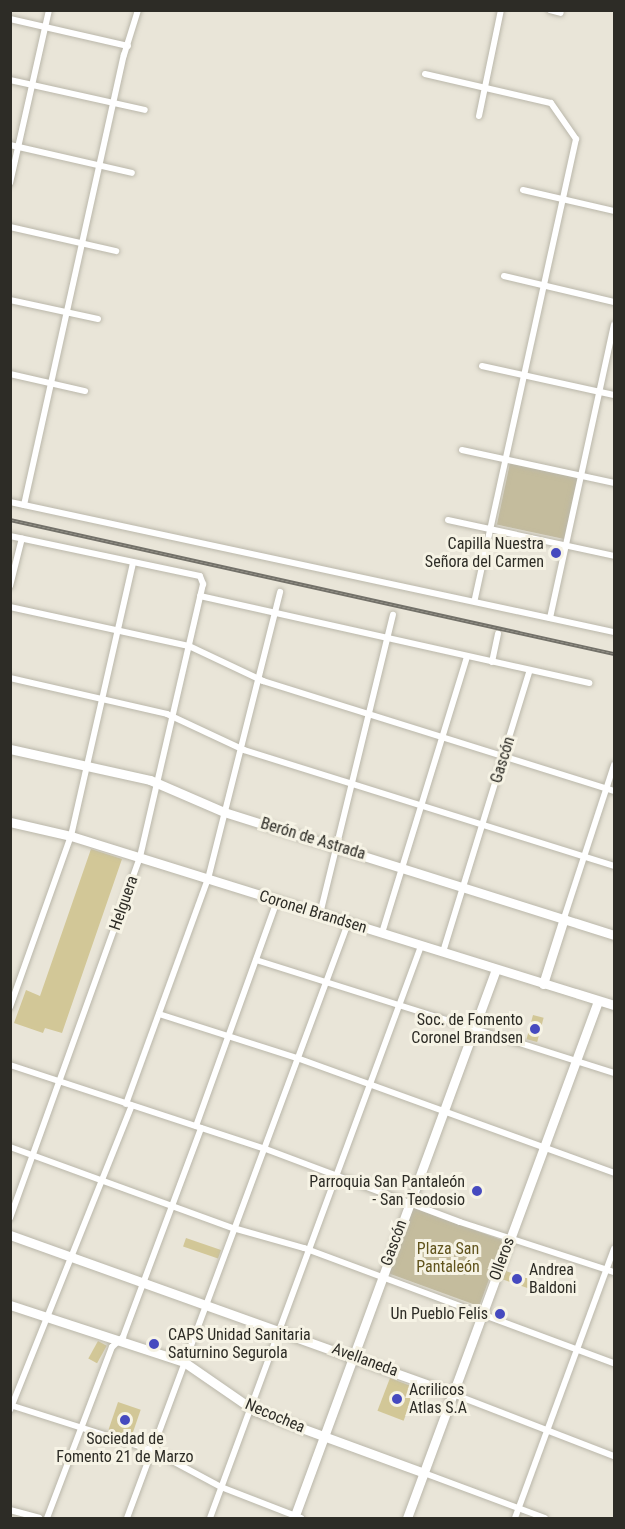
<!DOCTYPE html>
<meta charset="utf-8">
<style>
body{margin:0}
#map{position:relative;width:625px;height:1529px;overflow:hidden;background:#e9e5d8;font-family:"Roboto Condensed",sans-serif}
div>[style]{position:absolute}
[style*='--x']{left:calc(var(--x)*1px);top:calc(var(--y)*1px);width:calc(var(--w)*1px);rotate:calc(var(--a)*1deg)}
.green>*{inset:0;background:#c4bc9d;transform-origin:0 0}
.building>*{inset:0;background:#d2c797;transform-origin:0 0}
.roads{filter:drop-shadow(0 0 2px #bab7aa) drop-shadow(0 0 2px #bab7aa)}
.street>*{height:6px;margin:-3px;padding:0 3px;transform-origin:3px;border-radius:3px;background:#fff}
.secondary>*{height:9px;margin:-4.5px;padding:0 4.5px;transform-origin:4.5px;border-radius:4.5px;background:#fff}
.rail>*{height:4px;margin-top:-2px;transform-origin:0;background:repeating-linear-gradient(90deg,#f6f3e5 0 4.5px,#737169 0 9px);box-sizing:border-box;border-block:2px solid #737169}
.dots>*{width:16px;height:16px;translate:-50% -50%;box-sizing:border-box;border:3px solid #f6f3e5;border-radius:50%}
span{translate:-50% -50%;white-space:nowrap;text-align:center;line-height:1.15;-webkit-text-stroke:6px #f6f3e5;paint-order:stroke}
.poi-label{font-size:16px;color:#2d2c26}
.right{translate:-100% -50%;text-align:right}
.left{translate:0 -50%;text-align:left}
.street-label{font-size:16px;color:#2d2c26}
.park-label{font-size:16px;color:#60531c}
.frame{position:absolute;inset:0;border:12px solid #2d2c26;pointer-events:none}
</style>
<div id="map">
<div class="green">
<i style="left:510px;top:463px;width:70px;height:63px;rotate:12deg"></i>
<i style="left:411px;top:1207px;width:98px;height:70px;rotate:20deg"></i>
</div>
<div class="building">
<i style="clip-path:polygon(91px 849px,122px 859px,62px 1033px,45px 1028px,43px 1033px,14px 1023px,26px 990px,40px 996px)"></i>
<i style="left:533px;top:1015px;width:11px;height:25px;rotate:15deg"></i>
<i style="left:186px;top:1238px;width:37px;height:9px;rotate:19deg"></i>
<i style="left:506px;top:1271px;width:28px;height:9px;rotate:19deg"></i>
<i style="left:98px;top:1341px;width:10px;height:20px;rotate:29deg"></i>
<i style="left:390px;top:1378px;width:28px;height:35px;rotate:21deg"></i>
<i style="left:118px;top:1402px;width:24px;height:29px;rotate:19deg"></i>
</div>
<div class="roads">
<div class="street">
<i style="--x:550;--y:10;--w:11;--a:15"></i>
<i style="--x:10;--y:19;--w:121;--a:12.9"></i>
<i style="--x:425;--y:74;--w:129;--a:13"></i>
<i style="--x:551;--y:103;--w:44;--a:55.2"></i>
<i style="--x:576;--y:139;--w:473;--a:102.4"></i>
<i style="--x:10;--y:80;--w:138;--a:12.5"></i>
<i style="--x:479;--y:116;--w:108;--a:-78.3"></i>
<i style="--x:10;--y:145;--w:125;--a:12.9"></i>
<i style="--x:10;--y:183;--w:177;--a:-77.3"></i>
<i style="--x:523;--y:190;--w:93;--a:13"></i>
<i style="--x:10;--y:227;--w:109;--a:12.8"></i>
<i style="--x:504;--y:276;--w:113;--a:13.3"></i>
<i style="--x:10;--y:300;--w:90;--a:12.2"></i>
<i style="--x:482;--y:366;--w:135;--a:12.4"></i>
<i style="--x:10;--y:374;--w:77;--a:12.8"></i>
<i style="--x:462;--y:450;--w:156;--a:12.2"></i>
<i style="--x:10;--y:502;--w:618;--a:12.15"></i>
<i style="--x:24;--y:505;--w:461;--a:-77.5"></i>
<i style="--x:124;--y:55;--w:47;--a:-72.7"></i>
<i style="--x:448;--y:520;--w:170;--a:12.2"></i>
<i style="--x:10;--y:536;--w:194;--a:11.9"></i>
<i style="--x:200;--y:576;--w:9;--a:69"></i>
<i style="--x:203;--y:584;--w:280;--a:103"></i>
<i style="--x:140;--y:857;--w:384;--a:109.8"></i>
<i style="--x:10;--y:586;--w:49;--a:-76"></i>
<i style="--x:200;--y:596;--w:399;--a:12.6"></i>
<i style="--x:10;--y:607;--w:183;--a:12.3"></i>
<i style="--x:189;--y:646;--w:82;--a:25.3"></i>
<i style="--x:263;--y:681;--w:368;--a:17.4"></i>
<i style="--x:550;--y:618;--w:300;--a:-77.7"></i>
<i style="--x:492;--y:662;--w:29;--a:-78"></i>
<i style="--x:10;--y:678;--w:161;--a:12.9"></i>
<i style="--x:167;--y:714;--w:85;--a:25.1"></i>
<i style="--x:244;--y:750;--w:388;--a:17.4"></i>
<i style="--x:320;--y:914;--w:308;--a:-76.3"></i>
<i style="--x:564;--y:918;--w:161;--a:-71.9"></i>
<i style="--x:382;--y:933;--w:289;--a:-72.9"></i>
<i style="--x:443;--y:952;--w:295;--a:-72.9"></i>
<i style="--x:256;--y:960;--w:375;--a:17.5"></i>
<i style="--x:10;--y:1007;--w:182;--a:-70.4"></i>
<i style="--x:71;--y:836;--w:280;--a:-77.2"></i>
<i style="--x:159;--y:1014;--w:145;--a:17.7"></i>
<i style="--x:297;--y:1058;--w:337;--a:19.9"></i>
<i style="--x:10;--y:1065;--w:266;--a:18.2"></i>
<i style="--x:263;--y:1148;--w:210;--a:20.6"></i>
<i style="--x:460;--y:1222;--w:162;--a:18"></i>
<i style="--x:126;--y:1104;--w:239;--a:-70"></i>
<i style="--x:208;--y:879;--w:296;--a:-75.9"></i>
<i style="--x:196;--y:1126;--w:239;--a:-70.2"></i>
<i style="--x:10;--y:1147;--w:237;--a:20"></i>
<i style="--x:233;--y:1228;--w:74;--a:15.7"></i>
<i style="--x:304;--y:1248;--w:331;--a:20.4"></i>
<i style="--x:453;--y:1394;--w:173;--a:21.1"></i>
<i style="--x:10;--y:1405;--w:149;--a:17.6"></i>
<i style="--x:152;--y:1450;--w:78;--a:28.2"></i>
<i style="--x:221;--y:1487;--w:86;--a:21.2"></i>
<i style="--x:10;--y:1410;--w:328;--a:-68.2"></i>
<i style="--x:424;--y:1473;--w:129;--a:20.4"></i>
<i style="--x:10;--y:1510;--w:30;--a:15"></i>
<i style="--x:47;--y:1518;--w:183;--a:-69.2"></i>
<i style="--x:112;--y:1347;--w:15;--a:-42"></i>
<i style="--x:123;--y:1337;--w:223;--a:-69.5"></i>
<i style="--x:127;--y:1518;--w:635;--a:-69.62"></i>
<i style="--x:210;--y:1518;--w:610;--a:-69.75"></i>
<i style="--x:515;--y:1518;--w:287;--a:-69.8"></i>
</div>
<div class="secondary">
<i style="--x:10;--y:749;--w:143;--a:12.5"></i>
<i style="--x:150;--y:780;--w:81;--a:23.4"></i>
<i style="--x:224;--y:812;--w:409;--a:17.5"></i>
<i style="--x:10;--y:822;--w:63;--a:12.9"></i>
<i style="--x:71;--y:836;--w:569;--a:17.29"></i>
<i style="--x:543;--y:984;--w:69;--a:-72.3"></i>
<i style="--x:10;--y:1235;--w:471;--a:19.7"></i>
<i style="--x:10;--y:1305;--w:183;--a:18.1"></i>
<i style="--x:184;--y:1362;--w:86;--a:34.6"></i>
<i style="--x:255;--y:1411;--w:180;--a:20.1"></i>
<i style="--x:294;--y:1518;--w:585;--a:-69.8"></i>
<i style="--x:407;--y:1518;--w:551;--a:-69.72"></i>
</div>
</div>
<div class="rail">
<i style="--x:10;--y:520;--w:619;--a:12.51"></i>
</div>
<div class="dots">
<i style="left:556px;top:553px;background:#464abf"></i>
<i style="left:535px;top:1029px;background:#464abf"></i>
<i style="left:477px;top:1191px;background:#464abf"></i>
<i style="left:517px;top:1279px;background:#464abf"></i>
<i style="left:500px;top:1314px;background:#464abf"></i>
<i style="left:154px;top:1344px;background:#464abf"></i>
<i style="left:397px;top:1399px;background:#464abf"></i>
<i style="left:125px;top:1420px;background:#464abf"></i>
</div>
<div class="poi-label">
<span class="right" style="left:544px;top:553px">Capilla Nuestra<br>Señora del Carmen</span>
<span class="right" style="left:523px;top:1029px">Soc. de Fomento<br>Coronel Brandsen</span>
<span class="right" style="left:465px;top:1191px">Parroquia San Pantaleón<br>- San Teodosio</span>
<span class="left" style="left:529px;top:1279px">Andrea<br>Baldoni</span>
<span class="right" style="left:488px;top:1314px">Un Pueblo Felis</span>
<span class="left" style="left:168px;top:1344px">CAPS Unidad Sanitaria<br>Saturnino Segurola</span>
<span class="left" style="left:409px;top:1399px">Acrilicos<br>Atlas S.A</span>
<span style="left:125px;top:1448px">Sociedad de<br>Fomento 21 de Marzo</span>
</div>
<div class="street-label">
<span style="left:503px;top:760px;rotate:-73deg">Gascón</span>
<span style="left:313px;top:839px;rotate:17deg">Berón de Astrada</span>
<span style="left:124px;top:903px;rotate:-71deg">Helguera</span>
<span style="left:313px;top:912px;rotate:17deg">Coronel Brandsen</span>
<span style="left:394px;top:1243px;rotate:-70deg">Gascón</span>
<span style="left:502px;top:1259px;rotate:-70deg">Olleros</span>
<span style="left:365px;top:1360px;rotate:20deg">Avellaneda</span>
<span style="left:275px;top:1416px;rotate:23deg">Necochea</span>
</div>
<div class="park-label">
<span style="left:448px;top:1258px">Plaza San<br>Pantaleón</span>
</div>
<div class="frame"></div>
</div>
